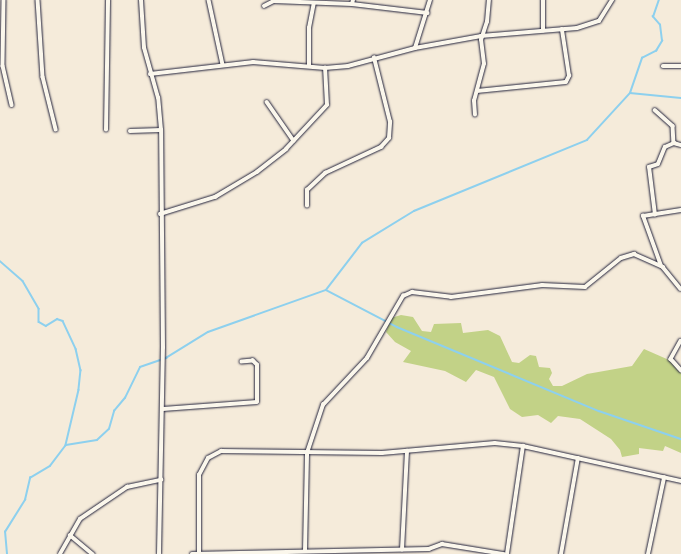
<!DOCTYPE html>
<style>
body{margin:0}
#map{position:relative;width:681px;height:554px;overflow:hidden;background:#f5ebda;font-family:Sriracha,sans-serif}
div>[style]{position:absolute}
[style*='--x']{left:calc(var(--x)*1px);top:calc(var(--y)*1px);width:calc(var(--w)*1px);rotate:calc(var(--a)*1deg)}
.green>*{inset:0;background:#c2d287}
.stream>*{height:1.5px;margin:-0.75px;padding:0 0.75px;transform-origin:0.75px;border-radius:0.75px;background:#8dd0ee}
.roads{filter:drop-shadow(0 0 1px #22223b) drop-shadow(0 0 1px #22223b)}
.minor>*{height:3.5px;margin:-1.75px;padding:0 1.75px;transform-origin:1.75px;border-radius:1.75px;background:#fbf7ec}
span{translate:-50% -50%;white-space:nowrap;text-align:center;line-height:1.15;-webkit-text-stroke:4px #fbf7ec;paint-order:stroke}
</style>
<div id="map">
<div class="green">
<i style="clip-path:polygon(401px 315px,413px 317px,422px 331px,431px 332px,434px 324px,461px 323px,463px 333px,488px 330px,500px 336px,512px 362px,519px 363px,530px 355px,536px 356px,539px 367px,550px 368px,552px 373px,549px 379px,553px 386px,562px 386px,587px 374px,632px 366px,644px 349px,669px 360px,681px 373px,681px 453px,665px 446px,663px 451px,639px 448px,639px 454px,622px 457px,620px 450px,611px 439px,580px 419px,558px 416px,551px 423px,538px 415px,522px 417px,510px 409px,494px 377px,476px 370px,466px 382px,445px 371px,403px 362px,411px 351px,395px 342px,386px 332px,391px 318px)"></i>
</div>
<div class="stream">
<i style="--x:630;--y:93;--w:51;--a:5.6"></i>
<i style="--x:0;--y:261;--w:30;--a:41"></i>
<i style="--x:23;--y:281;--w:32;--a:60"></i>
<i style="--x:39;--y:309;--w:13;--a:90"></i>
<i style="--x:39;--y:322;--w:8;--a:30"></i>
<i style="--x:46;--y:326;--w:13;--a:-32"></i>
<i style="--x:57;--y:319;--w:6;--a:18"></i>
<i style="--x:63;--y:321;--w:31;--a:65"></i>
<i style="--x:76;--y:349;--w:22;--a:77"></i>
<i style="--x:81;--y:370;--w:20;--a:96"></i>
<i style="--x:79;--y:390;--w:57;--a:103.3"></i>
<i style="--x:326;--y:290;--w:80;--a:27.5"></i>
<i style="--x:397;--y:327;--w:219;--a:22.6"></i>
<i style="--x:599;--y:411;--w:87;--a:18.9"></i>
<i style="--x:7;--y:554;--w:22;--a:-95"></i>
<i style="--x:5;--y:532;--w:38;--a:-58"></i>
<i style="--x:25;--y:500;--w:23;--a:-77"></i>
<i style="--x:30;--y:478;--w:23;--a:-31"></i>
<i style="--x:50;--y:466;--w:26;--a:-53"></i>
<i style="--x:66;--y:445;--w:31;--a:-9"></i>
<i style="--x:97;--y:440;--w:16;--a:-43"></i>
<i style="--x:109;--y:429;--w:19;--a:-74"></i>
<i style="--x:114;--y:411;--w:17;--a:-50"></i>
<i style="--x:125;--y:398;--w:34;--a:-64"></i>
<i style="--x:140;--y:367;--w:28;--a:-19"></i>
<i style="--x:166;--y:358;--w:49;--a:-31.8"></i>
<i style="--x:208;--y:332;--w:125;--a:-19.6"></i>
<i style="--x:326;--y:290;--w:59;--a:-52.5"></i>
<i style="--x:362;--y:243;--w:61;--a:-31.6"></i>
<i style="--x:414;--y:211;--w:187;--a:-22.3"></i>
<i style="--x:587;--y:140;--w:64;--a:-47.5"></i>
<i style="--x:630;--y:93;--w:37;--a:-71"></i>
<i style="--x:642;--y:58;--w:16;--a:-27"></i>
<i style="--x:656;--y:51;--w:12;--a:-59"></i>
<i style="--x:662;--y:41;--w:16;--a:-97"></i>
<i style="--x:660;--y:25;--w:11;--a:-131"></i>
<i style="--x:653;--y:17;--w:18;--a:-71"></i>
</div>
<div class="roads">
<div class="minor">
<i style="--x:4;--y:0;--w:66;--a:90.9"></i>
<i style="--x:3;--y:66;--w:40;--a:77"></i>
<i style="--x:38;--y:0;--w:77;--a:86.3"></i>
<i style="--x:43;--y:77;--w:54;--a:76"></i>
<i style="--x:209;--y:0;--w:66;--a:77.8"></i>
<i style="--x:352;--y:4;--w:76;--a:6.8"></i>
<i style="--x:264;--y:6;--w:11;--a:-27"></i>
<i style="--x:274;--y:1;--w:78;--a:2.2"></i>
<i style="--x:352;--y:4;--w:4;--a:-76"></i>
<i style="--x:543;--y:31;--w:31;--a:-90"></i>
<i style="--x:415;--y:48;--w:50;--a:-72.6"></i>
<i style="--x:309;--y:66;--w:38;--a:-90"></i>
<i style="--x:309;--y:28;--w:25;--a:-79"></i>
<i style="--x:663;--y:66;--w:18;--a:0"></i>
<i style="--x:150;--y:74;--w:104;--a:-6.6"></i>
<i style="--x:253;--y:62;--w:72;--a:4.8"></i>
<i style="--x:477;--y:91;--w:89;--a:-5.8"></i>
<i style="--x:566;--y:82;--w:7;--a:-63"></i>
<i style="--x:569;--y:76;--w:47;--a:-98.7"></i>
<i style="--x:267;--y:102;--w:47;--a:55.3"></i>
<i style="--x:655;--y:110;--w:24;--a:42"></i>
<i style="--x:673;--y:126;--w:17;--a:87"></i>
<i style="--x:475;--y:115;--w:14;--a:-94"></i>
<i style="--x:474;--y:101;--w:38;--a:-75"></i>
<i style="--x:484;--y:64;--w:24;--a:-97"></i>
<i style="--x:481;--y:40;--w:19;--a:-72"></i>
<i style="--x:487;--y:22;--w:22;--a:-85"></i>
<i style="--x:106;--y:130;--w:130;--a:-89.1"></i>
<i style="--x:130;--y:131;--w:31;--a:-2"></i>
<i style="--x:161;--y:130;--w:32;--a:-95"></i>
<i style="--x:158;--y:98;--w:52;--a:-105.6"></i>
<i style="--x:144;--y:48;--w:48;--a:-93.6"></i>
<i style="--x:307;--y:206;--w:16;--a:-90"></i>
<i style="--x:307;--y:190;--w:25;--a:-43"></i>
<i style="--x:325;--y:173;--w:62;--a:-24.9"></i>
<i style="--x:381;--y:147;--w:12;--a:-48"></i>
<i style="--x:389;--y:138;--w:16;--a:-86"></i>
<i style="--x:390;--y:122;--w:66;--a:-104"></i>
<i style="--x:160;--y:214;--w:58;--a:-17.2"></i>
<i style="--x:215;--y:197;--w:49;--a:-30.8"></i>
<i style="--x:257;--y:172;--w:37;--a:-38"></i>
<i style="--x:286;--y:149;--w:60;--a:-47"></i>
<i style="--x:327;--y:105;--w:37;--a:-93"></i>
<i style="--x:325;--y:68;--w:23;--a:-5"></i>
<i style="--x:348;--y:66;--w:69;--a:-15"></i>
<i style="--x:415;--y:48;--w:67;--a:-10.3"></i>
<i style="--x:481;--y:36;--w:96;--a:-4.8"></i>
<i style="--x:577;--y:28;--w:23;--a:-18"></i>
<i style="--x:599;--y:21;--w:25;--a:-58"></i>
<i style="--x:655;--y:215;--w:48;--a:-97.1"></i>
<i style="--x:649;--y:167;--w:9;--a:-18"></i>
<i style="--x:658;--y:164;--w:18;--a:-68"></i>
<i style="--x:665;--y:147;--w:10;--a:-24"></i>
<i style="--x:674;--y:143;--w:7;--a:16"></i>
<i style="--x:661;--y:266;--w:53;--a:-109.8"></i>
<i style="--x:643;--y:216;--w:38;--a:-9"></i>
<i style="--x:681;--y:341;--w:21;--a:119"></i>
<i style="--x:671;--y:359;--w:15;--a:48"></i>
<i style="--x:163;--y:409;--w:94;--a:-4.3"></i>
<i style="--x:257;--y:402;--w:37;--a:-90"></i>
<i style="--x:257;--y:365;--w:6;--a:-135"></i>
<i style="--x:253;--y:361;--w:11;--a:175"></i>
<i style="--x:70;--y:535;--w:30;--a:40"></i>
<i style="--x:402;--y:550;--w:99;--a:-87.1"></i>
<i style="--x:305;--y:551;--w:98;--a:-88.8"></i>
<i style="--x:307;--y:453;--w:51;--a:-71.6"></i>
<i style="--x:323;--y:405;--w:64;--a:-46.9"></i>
<i style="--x:367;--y:358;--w:72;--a:-59.9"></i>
<i style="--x:403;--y:296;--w:10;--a:-24"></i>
<i style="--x:412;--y:292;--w:39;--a:7"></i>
<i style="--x:451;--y:297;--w:92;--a:-7.5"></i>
<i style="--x:542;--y:285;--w:43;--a:2.7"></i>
<i style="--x:585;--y:287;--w:46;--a:-38.9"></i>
<i style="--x:621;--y:258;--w:14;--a:-17"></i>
<i style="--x:634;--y:254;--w:32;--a:24"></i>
<i style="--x:663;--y:267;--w:28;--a:51"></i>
<i style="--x:60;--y:554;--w:40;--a:-60.3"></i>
<i style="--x:80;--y:519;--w:57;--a:-34.2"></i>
<i style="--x:127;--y:487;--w:35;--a:-12"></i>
<i style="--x:159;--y:554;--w:206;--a:-88.9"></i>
<i style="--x:163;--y:348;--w:218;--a:-90.5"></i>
<i style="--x:192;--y:554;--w:237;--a:-1.2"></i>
<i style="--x:429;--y:549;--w:14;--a:-21"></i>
<i style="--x:442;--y:544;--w:63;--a:9.2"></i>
<i style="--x:199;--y:554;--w:79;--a:-90"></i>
<i style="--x:199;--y:475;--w:19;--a:-62"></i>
<i style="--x:208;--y:458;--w:15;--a:-28"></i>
<i style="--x:221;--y:451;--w:161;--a:0.7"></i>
<i style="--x:382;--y:453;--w:113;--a:-5.1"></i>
<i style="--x:495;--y:443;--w:28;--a:6"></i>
<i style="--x:523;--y:446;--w:162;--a:12.5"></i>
<i style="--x:507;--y:554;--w:109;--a:-81.6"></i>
<i style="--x:561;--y:554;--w:97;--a:-80"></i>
<i style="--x:648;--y:554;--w:78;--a:-78.1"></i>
</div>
</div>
</div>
